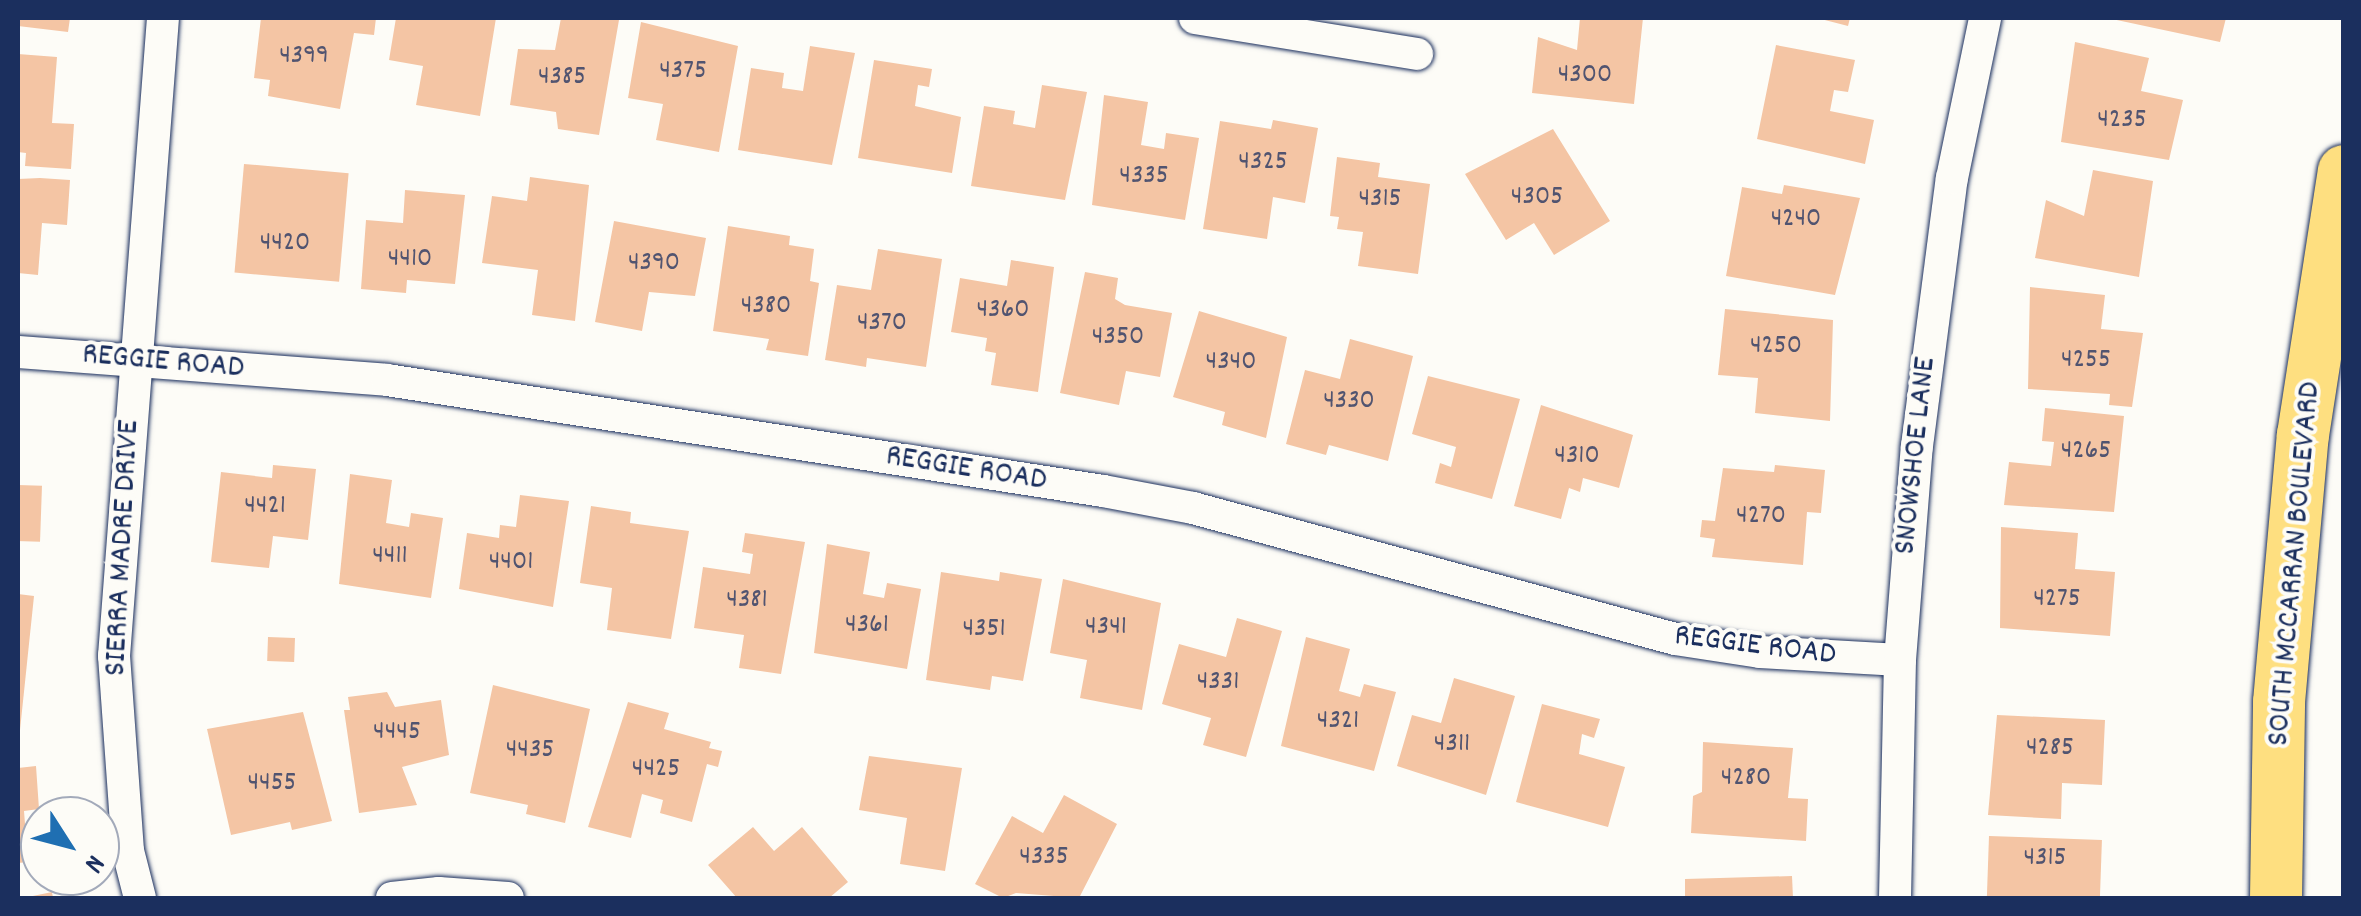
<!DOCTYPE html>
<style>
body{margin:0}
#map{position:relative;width:2361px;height:916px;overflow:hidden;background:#fdfcf7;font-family:Dekko,sans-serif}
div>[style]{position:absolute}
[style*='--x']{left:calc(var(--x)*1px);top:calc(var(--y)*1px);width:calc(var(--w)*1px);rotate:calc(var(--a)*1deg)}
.building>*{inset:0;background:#f4c5a4;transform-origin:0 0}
.roads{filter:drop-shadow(0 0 2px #1b2f5e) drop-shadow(0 0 2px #1b2f5e)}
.street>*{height:32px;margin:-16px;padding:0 16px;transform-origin:16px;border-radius:16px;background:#fdfcf7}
.primary>*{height:52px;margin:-26px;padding:0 26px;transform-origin:26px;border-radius:26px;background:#fedf80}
span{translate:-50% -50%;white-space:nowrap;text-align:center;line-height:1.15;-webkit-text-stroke:8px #fdfcf7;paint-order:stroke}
.number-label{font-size:28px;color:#515470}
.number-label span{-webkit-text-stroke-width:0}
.street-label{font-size:32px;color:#1b2f5e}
.frame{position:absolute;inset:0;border:20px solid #1b2f5e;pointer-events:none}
.north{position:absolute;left:20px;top:796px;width:100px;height:100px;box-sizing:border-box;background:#fdfcf7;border:2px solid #a3aaba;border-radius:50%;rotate:126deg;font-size:28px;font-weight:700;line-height:40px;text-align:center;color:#1b2f5e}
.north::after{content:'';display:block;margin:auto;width:35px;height:45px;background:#1f6fb2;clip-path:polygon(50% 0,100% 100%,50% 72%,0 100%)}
</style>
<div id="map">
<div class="building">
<i style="clip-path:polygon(18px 18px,70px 18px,68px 32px,18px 26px)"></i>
<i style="clip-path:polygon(261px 18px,376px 18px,374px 35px,354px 33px,340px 109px,268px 96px,270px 80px,254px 78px)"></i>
<i style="clip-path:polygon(396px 18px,496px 18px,480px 116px,416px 105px,423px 66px,389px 60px)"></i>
<i style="clip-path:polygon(561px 18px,619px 20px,599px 135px,558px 129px,556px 112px,510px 105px,518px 49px,555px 50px)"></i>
<i style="clip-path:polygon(1580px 18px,1643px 18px,1634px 104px,1532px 93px,1538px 37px,1577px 50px)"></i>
<i style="clip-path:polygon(1817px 18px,1850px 18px,1848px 26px)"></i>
<i style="clip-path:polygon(2226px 18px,2220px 42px,2112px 19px,2112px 18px)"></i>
<i style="clip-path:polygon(641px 22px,738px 46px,719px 152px,656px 140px,663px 104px,628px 98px)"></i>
<i style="clip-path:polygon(2075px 42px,2149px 58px,2141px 91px,2183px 100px,2169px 160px,2061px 142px)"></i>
<i style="clip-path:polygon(1776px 45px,1855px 60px,1848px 92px,1834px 90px,1830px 111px,1874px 120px,1865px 164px,1757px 139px)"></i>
<i style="clip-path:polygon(810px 46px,855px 53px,832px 165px,738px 150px,751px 68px,784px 73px,782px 88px,803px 91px)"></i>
<i style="clip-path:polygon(18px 54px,57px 57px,52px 123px,74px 124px,71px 169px,25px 166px,26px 153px,18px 152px)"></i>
<i style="clip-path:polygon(874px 60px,932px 69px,929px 87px,918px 85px,915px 106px,961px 117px,952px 173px,858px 158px)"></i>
<i style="clip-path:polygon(1042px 85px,1087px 92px,1065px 200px,971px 186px,984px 106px,1015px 111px,1013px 124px,1035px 128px)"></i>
<i style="clip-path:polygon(1104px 95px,1148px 102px,1141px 145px,1164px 149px,1166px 133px,1199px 138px,1185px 220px,1092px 205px)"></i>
<i style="clip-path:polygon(1273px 120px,1318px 128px,1305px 203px,1273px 197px,1267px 239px,1203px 229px,1220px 121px,1271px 129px)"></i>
<i style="clip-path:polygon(1553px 129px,1610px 221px,1554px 255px,1534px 223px,1506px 240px,1465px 174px)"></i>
<i style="clip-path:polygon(1337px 157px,1380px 163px,1378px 177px,1430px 184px,1418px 274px,1358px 266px,1363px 232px,1337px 229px,1339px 217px,1330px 216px)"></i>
<i style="left:244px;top:164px;width:105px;height:109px;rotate:5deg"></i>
<i style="clip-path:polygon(2093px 170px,2153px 181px,2139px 277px,2035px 258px,2046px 200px,2084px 216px)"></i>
<i style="clip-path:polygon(530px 177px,589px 185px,575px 321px,532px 315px,538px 270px,482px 263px,492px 196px,527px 201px)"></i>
<i style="clip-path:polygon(40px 178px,70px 180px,67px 225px,42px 223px,38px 275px,18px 273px,18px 179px)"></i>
<i style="clip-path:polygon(1784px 185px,1860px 198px,1835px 295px,1726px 276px,1742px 187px,1782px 194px)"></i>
<i style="clip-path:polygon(405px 190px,465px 195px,455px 284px,407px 280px,406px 293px,361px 289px,366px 220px,403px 223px)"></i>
<i style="clip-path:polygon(614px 221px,706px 238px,695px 296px,649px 292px,642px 331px,595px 322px)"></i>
<i style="clip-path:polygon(728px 226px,790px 236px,789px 245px,814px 249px,810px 281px,819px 283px,808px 356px,766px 350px,769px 339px,713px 331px)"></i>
<i style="clip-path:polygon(878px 249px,942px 259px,926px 367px,867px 358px,866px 367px,825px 360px,837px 285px,871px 290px)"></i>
<i style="clip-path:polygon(1011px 260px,1054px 267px,1038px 392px,991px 385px,996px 353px,985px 351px,987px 338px,951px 332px,960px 278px,1007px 286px)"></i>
<i style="clip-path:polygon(1085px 272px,1118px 278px,1115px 299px,1125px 305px,1172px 313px,1160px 377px,1126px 371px,1119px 405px,1060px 393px)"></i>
<i style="clip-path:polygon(2030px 287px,2105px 295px,2101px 329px,2143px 333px,2132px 407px,2109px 405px,2110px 394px,2028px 389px)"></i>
<i style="clip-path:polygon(1725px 309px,1833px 320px,1830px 421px,1755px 413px,1758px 378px,1718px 375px)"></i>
<i style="clip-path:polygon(1199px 311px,1287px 337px,1266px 438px,1222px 425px,1225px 412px,1173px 397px)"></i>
<i style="clip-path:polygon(1350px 339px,1413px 356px,1388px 461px,1329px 445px,1326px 455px,1286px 444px,1305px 370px,1340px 379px)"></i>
<i style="clip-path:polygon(1428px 376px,1520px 399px,1492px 499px,1435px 483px,1440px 463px,1451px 467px,1456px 447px,1412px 434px)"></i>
<i style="clip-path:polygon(1541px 405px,1633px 435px,1619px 488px,1583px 478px,1580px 492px,1569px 488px,1561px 519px,1514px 506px)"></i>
<i style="clip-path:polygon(2045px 408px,2124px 416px,2114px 512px,2004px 505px,2009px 462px,2051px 466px,2054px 442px,2042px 441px)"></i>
<i style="clip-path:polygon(273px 465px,316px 469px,308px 540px,273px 536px,269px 568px,211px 562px,221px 472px,272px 478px)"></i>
<i style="clip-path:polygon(1775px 465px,1825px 470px,1821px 513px,1807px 512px,1803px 565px,1712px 557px,1715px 539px,1700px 537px,1702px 520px,1715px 521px,1723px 468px,1774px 472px)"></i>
<i style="clip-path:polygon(350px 474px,392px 480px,386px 523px,409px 527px,411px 513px,443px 518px,431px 598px,339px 584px)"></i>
<i style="left:18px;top:485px;width:24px;height:56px;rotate:2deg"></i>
<i style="clip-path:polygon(520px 495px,569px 501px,553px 607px,459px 589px,467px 533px,499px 538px,500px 525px,516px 527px)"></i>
<i style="clip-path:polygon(591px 506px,631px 512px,630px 523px,689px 531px,671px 639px,607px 630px,612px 588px,580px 583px)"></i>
<i style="clip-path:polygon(2001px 527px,2078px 533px,2075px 569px,2115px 572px,2110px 636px,2000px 628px)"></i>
<i style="clip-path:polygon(745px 533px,805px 542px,781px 674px,739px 668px,744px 635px,694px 628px,703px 567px,750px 574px,753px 554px,742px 552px)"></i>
<i style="clip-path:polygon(827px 544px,870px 552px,863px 594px,884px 598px,887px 583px,921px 589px,907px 669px,814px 653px)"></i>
<i style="clip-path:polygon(941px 572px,999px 581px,1000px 572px,1042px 579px,1023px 681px,992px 676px,990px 690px,926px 680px)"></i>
<i style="clip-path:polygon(1063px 579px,1161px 603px,1142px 710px,1080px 698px,1087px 660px,1050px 653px)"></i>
<i style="clip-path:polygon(18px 594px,34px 596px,20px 730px,18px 730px)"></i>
<i style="clip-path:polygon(1237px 618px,1282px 631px,1246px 757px,1203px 745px,1211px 718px,1162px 704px,1179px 644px,1226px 657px)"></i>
<i style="left:268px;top:637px;width:27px;height:24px;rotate:2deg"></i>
<i style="clip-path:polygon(1306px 637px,1350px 649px,1339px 691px,1360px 697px,1364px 684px,1396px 692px,1374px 771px,1281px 746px)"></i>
<i style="clip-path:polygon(1454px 678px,1515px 696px,1486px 795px,1397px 766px,1412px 715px,1441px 723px)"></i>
<i style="clip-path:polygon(493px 685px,590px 709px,565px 823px,526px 814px,528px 805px,470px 793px)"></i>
<i style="clip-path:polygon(387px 692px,395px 707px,441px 700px,449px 755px,402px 767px,417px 805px,359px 813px,344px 710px,350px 710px,348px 697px)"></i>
<i style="clip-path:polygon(628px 702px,669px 713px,664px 729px,711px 742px,709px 748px,722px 751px,718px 767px,707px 764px,692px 822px,660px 813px,663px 800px,642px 794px,631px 838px,588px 827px)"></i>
<i style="clip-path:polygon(1542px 704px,1600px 719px,1594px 738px,1582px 734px,1579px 754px,1625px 767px,1608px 827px,1516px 802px)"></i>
<i style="clip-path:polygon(303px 712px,332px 821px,292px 830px,290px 822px,231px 835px,207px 729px)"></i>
<i style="clip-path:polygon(1997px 715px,2105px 720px,2102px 785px,2062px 783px,2061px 819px,1988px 815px)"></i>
<i style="clip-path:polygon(1703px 742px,1793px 748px,1788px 798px,1808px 799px,1806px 841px,1691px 833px,1693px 796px,1702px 792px)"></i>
<i style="clip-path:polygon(869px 756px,962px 768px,945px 871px,900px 864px,907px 818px,859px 810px)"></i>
<i style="clip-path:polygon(36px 766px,39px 809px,24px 811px,28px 862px,18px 863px,18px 768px)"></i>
<i style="clip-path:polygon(1064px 795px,1117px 824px,1079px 898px,1016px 893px,1003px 898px,975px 884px,1012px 816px,1043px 833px)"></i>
<i style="clip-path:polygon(753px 827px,774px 851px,802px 827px,848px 882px,829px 898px,737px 898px,708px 865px)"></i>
<i style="left:1989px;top:836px;width:113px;height:62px;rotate:2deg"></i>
<i style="clip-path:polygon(1792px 876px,1793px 898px,1685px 898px,1685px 879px)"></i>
<i style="clip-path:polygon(52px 892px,53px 898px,29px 898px,28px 897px)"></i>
</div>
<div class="roads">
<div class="street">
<i style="--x:1195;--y:18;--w:225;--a:9.2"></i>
<i style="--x:18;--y:352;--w:370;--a:4.3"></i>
<i style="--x:387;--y:380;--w:725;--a:8.81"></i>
<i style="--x:1103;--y:491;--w:92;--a:10.7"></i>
<i style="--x:1193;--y:508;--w:499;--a:15.2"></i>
<i style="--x:1675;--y:639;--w:86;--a:8.7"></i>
<i style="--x:1760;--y:652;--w:140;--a:3.3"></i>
<i style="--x:140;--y:898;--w:49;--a:-104.3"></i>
<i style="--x:128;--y:851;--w:196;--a:-94.1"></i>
<i style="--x:114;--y:656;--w:640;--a:-85.61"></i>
<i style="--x:392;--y:898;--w:47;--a:-6.1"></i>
<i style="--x:439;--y:893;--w:69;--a:4.1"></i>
<i style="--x:1895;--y:898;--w:238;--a:-88.8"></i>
<i style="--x:1900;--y:660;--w:215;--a:-85.5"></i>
<i style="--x:1917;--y:446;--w:270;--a:-82.6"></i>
<i style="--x:1952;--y:178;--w:163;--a:-78.3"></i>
</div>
<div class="primary">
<i style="--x:2276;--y:898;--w:196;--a:-89.1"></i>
<i style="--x:2279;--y:702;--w:268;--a:-84.9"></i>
<i style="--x:2303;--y:435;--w:267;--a:-81.2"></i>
</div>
</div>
<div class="number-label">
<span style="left:304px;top:57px">4399</span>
<span style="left:683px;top:72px">4375</span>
<span style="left:1585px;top:76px">4300</span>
<span style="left:562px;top:78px">4385</span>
<span style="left:2122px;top:121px">4235</span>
<span style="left:1263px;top:163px">4325</span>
<span style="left:1144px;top:177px">4335</span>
<span style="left:1537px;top:198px">4305</span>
<span style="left:1380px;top:200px">4315</span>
<span style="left:1796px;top:220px">4240</span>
<span style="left:285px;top:244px">4420</span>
<span style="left:410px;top:260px">4410</span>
<span style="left:654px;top:264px">4390</span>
<span style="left:766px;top:307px">4380</span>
<span style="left:1003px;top:311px">4360</span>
<span style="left:882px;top:324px">4370</span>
<span style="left:1118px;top:338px">4350</span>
<span style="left:1776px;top:347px">4250</span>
<span style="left:2086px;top:361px">4255</span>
<span style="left:1231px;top:363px">4340</span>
<span style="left:1349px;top:402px">4330</span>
<span style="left:2086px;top:452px">4265</span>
<span style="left:1577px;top:457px">4310</span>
<span style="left:265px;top:507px">4421</span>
<span style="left:1761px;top:517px">4270</span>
<span style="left:390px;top:557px">4411</span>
<span style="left:511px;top:563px">4401</span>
<span style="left:2057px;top:600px">4275</span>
<span style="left:747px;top:601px">4381</span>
<span style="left:867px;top:626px">4361</span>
<span style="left:1106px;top:628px">4341</span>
<span style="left:984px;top:630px">4351</span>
<span style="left:1218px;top:683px">4331</span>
<span style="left:1338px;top:722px">4321</span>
<span style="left:397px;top:733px">4445</span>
<span style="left:1452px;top:745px">4311</span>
<span style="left:2050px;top:749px">4285</span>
<span style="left:530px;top:751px">4435</span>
<span style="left:656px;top:770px">4425</span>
<span style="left:1746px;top:779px">4280</span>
<span style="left:272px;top:784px">4455</span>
<span style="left:1044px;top:858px">4335</span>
<span style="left:2045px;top:859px">4315</span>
</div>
<div class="street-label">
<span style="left:163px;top:363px;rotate:5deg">REGGIE ROAD</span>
<span style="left:1917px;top:456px;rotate:-84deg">SNOWSHOE LANE</span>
<span style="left:966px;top:470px;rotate:9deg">REGGIE ROAD</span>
<span style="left:124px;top:548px;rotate:-87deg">SIERRA MADRE DRIVE</span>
<span style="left:2296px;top:564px;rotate:-85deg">SOUTH MCCARRAN BOULEVARD</span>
<span style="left:1755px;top:647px;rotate:7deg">REGGIE ROAD</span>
</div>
<div class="frame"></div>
<div class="north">N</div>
</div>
